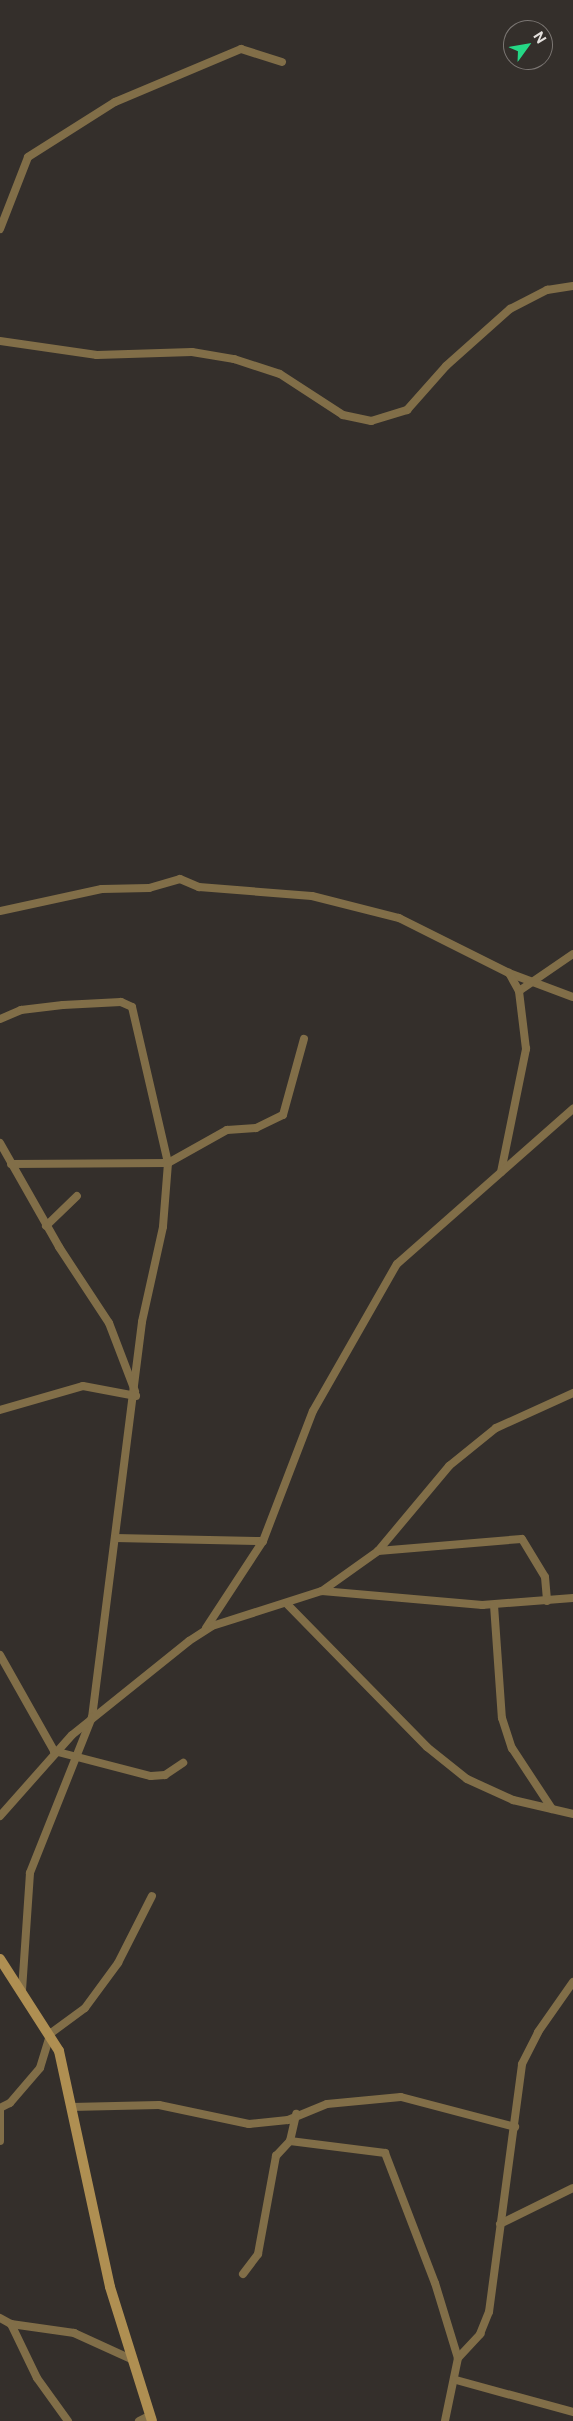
<!DOCTYPE html>
<style>
body{margin:0}
#map{position:relative;width:573px;height:2421px;overflow:hidden;background:#342f2b;font-family:"Public Sans",sans-serif}
div>[style]{position:absolute}
[style*='--x']{left:calc(var(--x)*1px);top:calc(var(--y)*1px);width:calc(var(--w)*1px);rotate:calc(var(--a)*1deg)}
.street>*{height:8px;margin:-4px;padding:0 4px;transform-origin:4px;border-radius:4px;background:#816e48}
.secondary>*{height:10px;margin:-5px;padding:0 5px;transform-origin:5px;border-radius:5px;background:#af8f52}
span{translate:-50% -50%;white-space:nowrap;text-align:center;line-height:1.15;-webkit-text-stroke:4px #342f2b;paint-order:stroke}
.north{position:absolute;left:503px;top:20px;width:50px;height:50px;box-sizing:border-box;background:#342f2b;border:1px solid #7b7673;border-radius:50%;rotate:58deg;font-size:14px;font-weight:700;line-height:20px;text-align:center;color:#e5e1de}
.north::after{content:'';display:block;margin:auto;width:18px;height:22px;background:#25d886;clip-path:polygon(50% 0,100% 100%,50% 72%,0 100%)}
</style>
<div id="map">
<div class="street">
<i style="--x:0;--y:229;--w:77;--a:-68.7"></i>
<i style="--x:28;--y:157;--w:103;--a:-32.3"></i>
<i style="--x:115;--y:102;--w:137;--a:-22.8"></i>
<i style="--x:241;--y:49;--w:43;--a:17.6"></i>
<i style="--x:0;--y:341;--w:98;--a:8.2"></i>
<i style="--x:97;--y:355;--w:95;--a:-1.8"></i>
<i style="--x:192;--y:352;--w:43;--a:9.5"></i>
<i style="--x:234;--y:359;--w:48;--a:18.1"></i>
<i style="--x:280;--y:374;--w:75;--a:33.1"></i>
<i style="--x:343;--y:415;--w:29;--a:12"></i>
<i style="--x:371;--y:421;--w:38;--a:-17"></i>
<i style="--x:407;--y:410;--w:59;--a:-48.4"></i>
<i style="--x:446;--y:366;--w:86;--a:-41.7"></i>
<i style="--x:510;--y:309;--w:42;--a:-27.2"></i>
<i style="--x:547;--y:290;--w:26;--a:-9"></i>
<i style="--x:0;--y:911;--w:104;--a:-12.2"></i>
<i style="--x:102;--y:889;--w:47;--a:-1.2"></i>
<i style="--x:149;--y:888;--w:32;--a:-16"></i>
<i style="--x:180;--y:879;--w:21;--a:23"></i>
<i style="--x:199;--y:887;--w:113;--a:4.6"></i>
<i style="--x:312;--y:896;--w:90;--a:14.2"></i>
<i style="--x:399;--y:918;--w:123;--a:26.6"></i>
<i style="--x:509;--y:973;--w:68;--a:20.6"></i>
<i style="--x:519;--y:991;--w:65;--a:-34.4"></i>
<i style="--x:0;--y:1019;--w:23;--a:-23"></i>
<i style="--x:21;--y:1010;--w:42;--a:-6.8"></i>
<i style="--x:63;--y:1005;--w:58;--a:-3"></i>
<i style="--x:121;--y:1002;--w:12;--a:24"></i>
<i style="--x:132;--y:1007;--w:160;--a:77"></i>
<i style="--x:168;--y:1163;--w:64;--a:94.5"></i>
<i style="--x:163;--y:1227;--w:97;--a:102.5"></i>
<i style="--x:142;--y:1322;--w:398;--a:97.2"></i>
<i style="--x:92;--y:1717;--w:168;--a:111.7"></i>
<i style="--x:30;--y:1873;--w:117;--a:93.9"></i>
<i style="--x:0;--y:1143;--w:120;--a:60.4"></i>
<i style="--x:59;--y:1247;--w:91;--a:56.7"></i>
<i style="--x:109;--y:1323;--w:73;--a:69.1"></i>
<i style="--x:11;--y:1164;--w:157;--a:-0.4"></i>
<i style="--x:168;--y:1163;--w:68;--a:-29.2"></i>
<i style="--x:227;--y:1130;--w:29;--a:-4"></i>
<i style="--x:256;--y:1128;--w:30;--a:-26"></i>
<i style="--x:283;--y:1115;--w:79;--a:-74.6"></i>
<i style="--x:501;--y:1172;--w:126;--a:-78.5"></i>
<i style="--x:526;--y:1049;--w:58;--a:-96.9"></i>
<i style="--x:519;--y:991;--w:21;--a:-119"></i>
<i style="--x:46;--y:1226;--w:43;--a:-44.1"></i>
<i style="--x:0;--y:1410;--w:86;--a:-16.1"></i>
<i style="--x:83;--y:1386;--w:54;--a:10.7"></i>
<i style="--x:115;--y:1538;--w:148;--a:1.2"></i>
<i style="--x:378;--y:1551;--w:144;--a:-4.8"></i>
<i style="--x:522;--y:1539;--w:44;--a:58.8"></i>
<i style="--x:545;--y:1577;--w:24;--a:85"></i>
<i style="--x:322;--y:1591;--w:161;--a:5"></i>
<i style="--x:482;--y:1605;--w:91;--a:-4.4"></i>
<i style="--x:287;--y:1604;--w:200;--a:45.6"></i>
<i style="--x:427;--y:1747;--w:51;--a:38.7"></i>
<i style="--x:467;--y:1779;--w:51;--a:24.5"></i>
<i style="--x:513;--y:1800;--w:62;--a:13.1"></i>
<i style="--x:494;--y:1605;--w:113;--a:86"></i>
<i style="--x:502;--y:1718;--w:32;--a:72"></i>
<i style="--x:512;--y:1748;--w:73;--a:56.7"></i>
<i style="--x:206;--y:1628;--w:104;--a:-56.8"></i>
<i style="--x:263;--y:1541;--w:139;--a:-69"></i>
<i style="--x:313;--y:1411;--w:169;--a:-60.3"></i>
<i style="--x:397;--y:1264;--w:235;--a:-41.4"></i>
<i style="--x:0;--y:1655;--w:110;--a:60.6"></i>
<i style="--x:54;--y:1751;--w:100;--a:14.5"></i>
<i style="--x:151;--y:1776;--w:14;--a:-4"></i>
<i style="--x:165;--y:1775;--w:22;--a:-34"></i>
<i style="--x:0;--y:1816;--w:108;--a:-48.4"></i>
<i style="--x:72;--y:1735;--w:150;--a:-38.8"></i>
<i style="--x:189;--y:1641;--w:27;--a:-33"></i>
<i style="--x:212;--y:1626;--w:115;--a:-17.7"></i>
<i style="--x:322;--y:1591;--w:69;--a:-35.5"></i>
<i style="--x:378;--y:1551;--w:111;--a:-50.1"></i>
<i style="--x:449;--y:1466;--w:60;--a:-39"></i>
<i style="--x:496;--y:1428;--w:85;--a:-24.4"></i>
<i style="--x:71;--y:2107;--w:88;--a:-1.3"></i>
<i style="--x:159;--y:2105;--w:92;--a:11.9"></i>
<i style="--x:249;--y:2124;--w:39;--a:-6"></i>
<i style="--x:288;--y:2120;--w:42;--a:-22.3"></i>
<i style="--x:327;--y:2104;--w:74;--a:-5.4"></i>
<i style="--x:401;--y:2097;--w:118;--a:14.7"></i>
<i style="--x:0;--y:2108;--w:11;--a:-27"></i>
<i style="--x:10;--y:2103;--w:46;--a:-49.4"></i>
<i style="--x:40;--y:2068;--w:37;--a:-73"></i>
<i style="--x:51;--y:2033;--w:42;--a:-36.3"></i>
<i style="--x:85;--y:2008;--w:56;--a:-53.7"></i>
<i style="--x:118;--y:1963;--w:75;--a:-63.1"></i>
<i style="--x:0;--y:2109;--w:32;--a:90"></i>
<i style="--x:290;--y:2141;--w:96;--a:7.2"></i>
<i style="--x:385;--y:2153;--w:139;--a:69"></i>
<i style="--x:435;--y:2283;--w:78;--a:73"></i>
<i style="--x:458;--y:2358;--w:64;--a:101.7"></i>
<i style="--x:500;--y:2224;--w:81;--a:-26.3"></i>
<i style="--x:243;--y:2274;--w:25;--a:-53"></i>
<i style="--x:258;--y:2254;--w:100;--a:-79.6"></i>
<i style="--x:276;--y:2156;--w:21;--a:-47"></i>
<i style="--x:290;--y:2141;--w:28;--a:-77"></i>
<i style="--x:0;--y:2318;--w:13;--a:29"></i>
<i style="--x:11;--y:2324;--w:64;--a:8.1"></i>
<i style="--x:74;--y:2333;--w:63;--a:24.5"></i>
<i style="--x:11;--y:2324;--w:60;--a:64.3"></i>
<i style="--x:37;--y:2378;--w:53;--a:54.2"></i>
<i style="--x:458;--y:2358;--w:33;--a:-47"></i>
<i style="--x:480;--y:2334;--w:24;--a:-68"></i>
<i style="--x:489;--y:2312;--w:250;--a:-82.4"></i>
<i style="--x:522;--y:2064;--w:36;--a:-63"></i>
<i style="--x:538;--y:2032;--w:61;--a:-55"></i>
<i style="--x:456;--y:2380;--w:121;--a:15.3"></i>
<i style="--x:139;--y:2421;--w:11;--a:-27"></i>
</div>
<div class="secondary">
<i style="--x:0;--y:1959;--w:109;--a:57.3"></i>
<i style="--x:59;--y:2051;--w:241;--a:77.8"></i>
<i style="--x:110;--y:2287;--w:140;--a:72.6"></i>
</div>
<div class="north">N</div>
</div>
